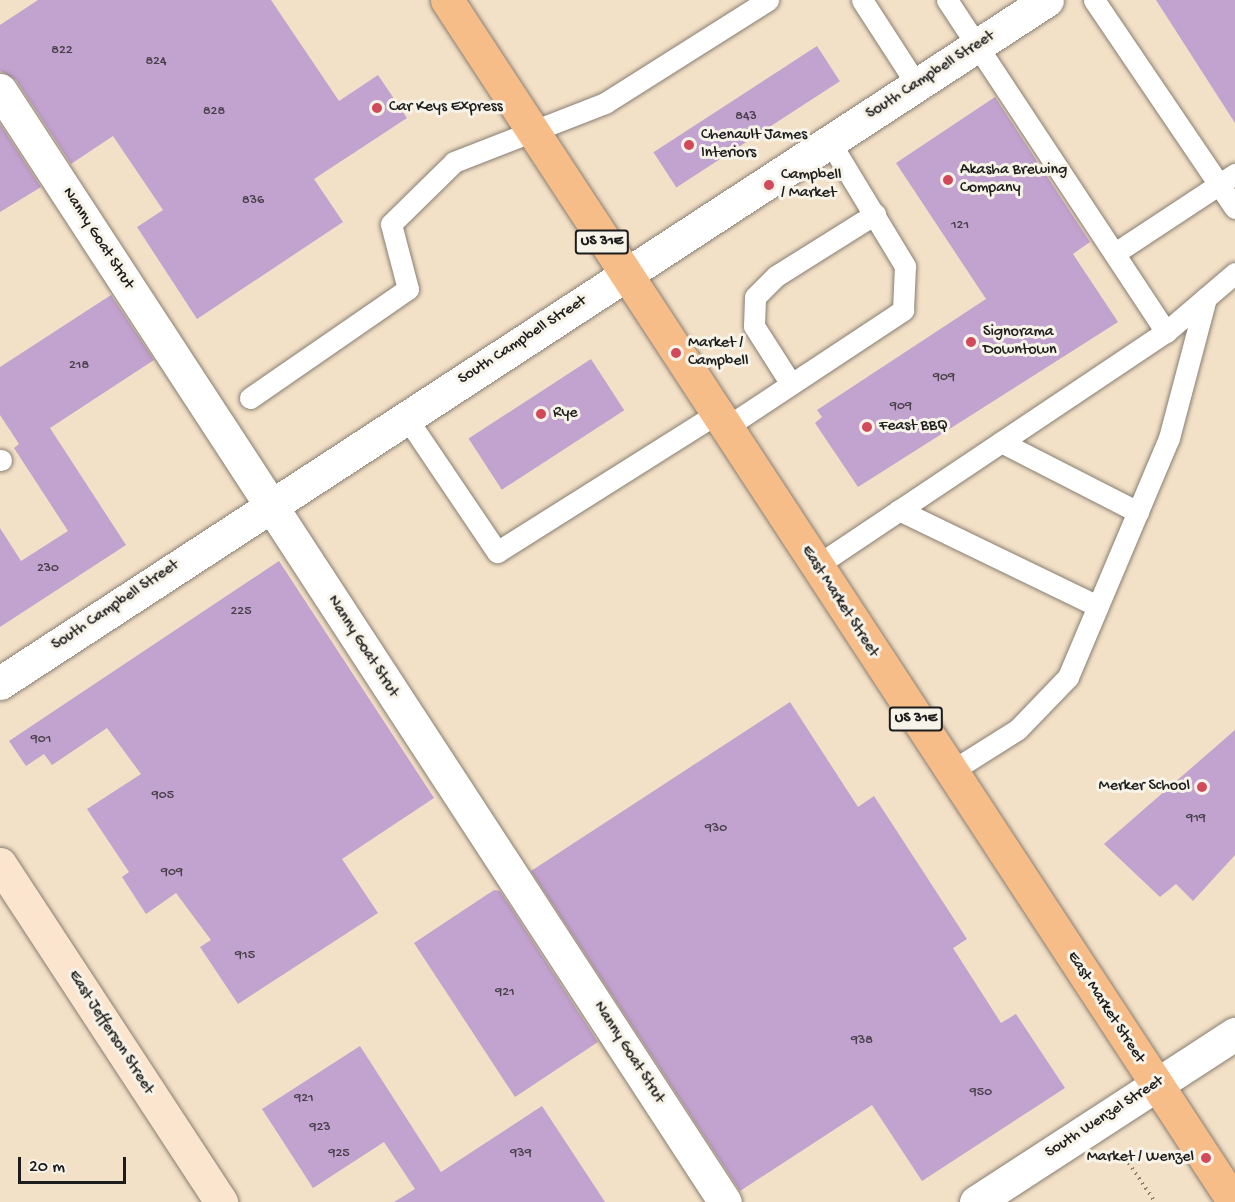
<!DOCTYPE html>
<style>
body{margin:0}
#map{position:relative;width:1235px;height:1202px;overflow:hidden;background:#f3e1c7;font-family:"Gochi Hand",sans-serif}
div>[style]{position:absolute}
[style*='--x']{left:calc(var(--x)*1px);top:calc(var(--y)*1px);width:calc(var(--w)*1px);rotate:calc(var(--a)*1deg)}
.building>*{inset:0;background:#c2a2cf;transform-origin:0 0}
.path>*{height:4px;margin-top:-2px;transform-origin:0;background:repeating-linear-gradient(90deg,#887e72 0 1.5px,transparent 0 6px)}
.roads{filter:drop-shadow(0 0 2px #887e72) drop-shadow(0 0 2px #887e72)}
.lane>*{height:21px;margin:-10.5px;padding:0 10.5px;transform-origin:10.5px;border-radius:10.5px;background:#fff}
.street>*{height:33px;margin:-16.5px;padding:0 16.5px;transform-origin:16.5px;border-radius:16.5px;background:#fff}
.secondary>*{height:33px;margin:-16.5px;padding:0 16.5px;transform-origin:16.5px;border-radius:16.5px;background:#fce5cf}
.primary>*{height:33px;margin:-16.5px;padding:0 16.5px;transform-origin:16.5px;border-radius:16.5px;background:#f7bd88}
.dots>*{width:16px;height:16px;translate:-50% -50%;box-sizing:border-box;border:3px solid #f7f3e8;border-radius:50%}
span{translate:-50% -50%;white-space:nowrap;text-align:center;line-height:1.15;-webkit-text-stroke:6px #f7f3e8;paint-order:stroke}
.number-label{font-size:14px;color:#463e49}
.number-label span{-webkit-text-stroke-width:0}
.shield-label span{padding:2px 4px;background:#f7f3e8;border:2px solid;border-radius:4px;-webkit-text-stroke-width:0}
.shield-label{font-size:15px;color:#1c1c1c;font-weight:700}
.street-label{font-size:16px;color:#1c1c1c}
.poi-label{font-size:16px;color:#1c1c1c}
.left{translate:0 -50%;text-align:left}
.right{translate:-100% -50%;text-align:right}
.scale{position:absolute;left:18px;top:1157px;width:108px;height:27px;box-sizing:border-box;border:3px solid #1c1c1c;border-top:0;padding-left:8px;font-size:18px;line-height:21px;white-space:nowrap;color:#1c1c1c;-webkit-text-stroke:4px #f7f3e8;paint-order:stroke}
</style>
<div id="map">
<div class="building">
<i style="clip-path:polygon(38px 0,271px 0,339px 101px,378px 75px,407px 118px,314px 179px,343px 222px,197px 319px,137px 227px,163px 210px,113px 136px,71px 164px,16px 80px,0 71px,0 25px)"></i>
<i style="clip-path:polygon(1156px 0,1235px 0,1235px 123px)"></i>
<i style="left:817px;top:46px;width:42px;height:195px;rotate:57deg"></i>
<i style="clip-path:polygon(995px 97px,1090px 242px,1073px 254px,1118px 322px,858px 487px,815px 423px,822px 417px,817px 410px,986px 299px,896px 163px)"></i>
<i style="clip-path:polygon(0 124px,41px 187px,0 212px)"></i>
<i style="clip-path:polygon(111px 295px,154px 360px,50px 428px,126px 545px,0 627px,0 528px,21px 561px,68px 531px,14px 448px,19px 444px,0 415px,0 367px)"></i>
<i style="left:591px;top:359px;width:61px;height:146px;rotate:57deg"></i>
<i style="clip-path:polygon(279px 561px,434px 798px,342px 859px,378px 913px,238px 1004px,200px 947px,211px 940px,176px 893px,146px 914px,122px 877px,129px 872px,87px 809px,141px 774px,107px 728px,52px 765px,44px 754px,26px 766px,9px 741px)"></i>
<i style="clip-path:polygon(790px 702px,858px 807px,874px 796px,967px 939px,953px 948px,1001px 1023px,1016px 1014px,1065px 1088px,922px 1181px,872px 1105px,740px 1191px,531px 871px)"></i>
<i style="clip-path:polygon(1235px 730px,1235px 855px,1193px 901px,1176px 884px,1160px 897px,1104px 844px)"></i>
<i style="clip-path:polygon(494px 890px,500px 891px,598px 1042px,515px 1097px,414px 943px)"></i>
<i style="clip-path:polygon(360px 1046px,441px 1172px,542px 1106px,605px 1202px,394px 1202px,415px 1189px,384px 1142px,313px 1188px,262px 1109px)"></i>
</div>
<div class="path">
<i style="--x:1122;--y:1153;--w:59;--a:56"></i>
</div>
<div class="roads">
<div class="lane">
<i style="--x:862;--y:0;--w:101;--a:57.1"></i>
<i style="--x:947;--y:0;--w:398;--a:56.6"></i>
<i style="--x:1094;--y:0;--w:251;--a:55.9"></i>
<i style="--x:1115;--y:253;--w:144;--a:-33.4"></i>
<i style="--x:791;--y:384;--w:69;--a:-122.5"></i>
<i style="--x:754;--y:326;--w:29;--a:-88"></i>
<i style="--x:755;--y:297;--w:30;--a:-45"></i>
<i style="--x:776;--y:276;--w:117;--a:-32.1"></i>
<i style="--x:250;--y:398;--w:192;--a:-34.6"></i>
<i style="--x:408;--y:289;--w:67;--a:-104.7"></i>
<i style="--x:391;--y:224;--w:88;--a:-44.5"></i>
<i style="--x:454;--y:162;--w:162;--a:-21.3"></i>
<i style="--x:605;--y:103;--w:193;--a:-32.3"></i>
<i style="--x:406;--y:417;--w:163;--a:56"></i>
<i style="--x:497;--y:552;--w:259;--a:-32.2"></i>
<i style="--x:725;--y:428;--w:214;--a:-33.5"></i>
<i style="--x:903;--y:310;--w:44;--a:-87.4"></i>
<i style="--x:905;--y:266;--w:145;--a:-121.2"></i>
<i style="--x:1001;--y:442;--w:154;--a:27.1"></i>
<i style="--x:0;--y:460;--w:1;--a:0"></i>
<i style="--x:899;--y:510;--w:221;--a:25.8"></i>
<i style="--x:816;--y:566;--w:421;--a:-33.8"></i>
<i style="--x:1166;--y:332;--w:91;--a:-40.5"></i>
<i style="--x:950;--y:772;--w:80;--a:-32.3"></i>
<i style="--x:1018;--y:729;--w:72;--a:-46.1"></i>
<i style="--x:1068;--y:677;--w:259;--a:-67.1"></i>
<i style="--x:1169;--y:438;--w:145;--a:-75.2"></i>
</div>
<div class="street">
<i style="--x:0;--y:90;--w:1327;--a:56.9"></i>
<i style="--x:0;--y:683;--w:1250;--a:-33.12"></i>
<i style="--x:976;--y:1202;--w:309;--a:-33"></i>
</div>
<div class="secondary">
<i style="--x:0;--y:864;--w:404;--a:56.8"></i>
</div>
<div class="primary">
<i style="--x:447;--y:0;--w:1437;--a:56.79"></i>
</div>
</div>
<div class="dots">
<i style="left:377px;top:108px;background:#d1495b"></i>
<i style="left:689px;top:145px;background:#d1495b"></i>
<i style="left:948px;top:180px;background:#d1495b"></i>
<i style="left:769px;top:185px;background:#d1495b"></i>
<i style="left:971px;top:342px;background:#d1495b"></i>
<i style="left:676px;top:353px;background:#d1495b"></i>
<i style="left:541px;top:414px;background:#d1495b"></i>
<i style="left:867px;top:427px;background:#d1495b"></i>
<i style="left:1202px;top:787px;background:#d1495b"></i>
<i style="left:1206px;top:1158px;background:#d1495b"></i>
</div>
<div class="number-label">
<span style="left:62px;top:51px">822</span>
<span style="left:156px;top:62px">824</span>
<span style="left:214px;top:112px">828</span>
<span style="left:746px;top:117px">843</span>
<span style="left:253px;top:201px">836</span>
<span style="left:960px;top:226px">121</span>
<span style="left:79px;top:366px">218</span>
<span style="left:944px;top:378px">909</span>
<span style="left:901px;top:407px">909</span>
<span style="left:48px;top:569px">230</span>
<span style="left:241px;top:612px">225</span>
<span style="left:41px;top:740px">901</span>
<span style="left:163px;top:796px">905</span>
<span style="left:1196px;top:819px">919</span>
<span style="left:716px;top:829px">930</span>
<span style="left:172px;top:873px">909</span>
<span style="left:245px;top:956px">915</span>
<span style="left:505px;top:993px">921</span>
<span style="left:862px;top:1041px">938</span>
<span style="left:981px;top:1093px">950</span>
<span style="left:304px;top:1099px">921</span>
<span style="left:320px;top:1128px">923</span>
<span style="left:339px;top:1154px">925</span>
<span style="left:521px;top:1154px">939</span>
</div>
<div class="shield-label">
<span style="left:602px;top:242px">US 31E</span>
<span style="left:916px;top:719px">US 31E</span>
</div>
<div class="street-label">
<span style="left:931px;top:76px;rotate:-33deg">South Campbell Street</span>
<span style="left:97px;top:239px;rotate:57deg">Nanny Goat Strut</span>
<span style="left:523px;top:341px;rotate:-33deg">South Campbell Street</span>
<span style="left:839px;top:602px;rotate:57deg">East Market Street</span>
<span style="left:116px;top:606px;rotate:-34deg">South Campbell Street</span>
<span style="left:362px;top:647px;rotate:57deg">Nanny Goat Strut</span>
<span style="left:1105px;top:1008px;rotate:57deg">East Market Street</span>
<span style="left:110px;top:1033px;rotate:57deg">East Jefferson Street</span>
<span style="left:628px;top:1053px;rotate:57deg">Nanny Goat Strut</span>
<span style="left:1105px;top:1118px;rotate:-33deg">South Wenzel Street</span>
</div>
<div class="poi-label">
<span class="left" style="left:389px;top:108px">Car Keys Express</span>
<span class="left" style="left:701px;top:145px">Chenault James<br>Interiors</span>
<span class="left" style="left:960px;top:180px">Akasha Brewing<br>Company</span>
<span class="left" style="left:781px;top:185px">Campbell<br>/ Market</span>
<span class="left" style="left:983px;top:342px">Signorama<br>Downtown</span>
<span class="left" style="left:688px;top:353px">Market /<br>Campbell</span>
<span class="left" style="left:553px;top:414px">Rye</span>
<span class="left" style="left:879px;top:427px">Feast BBQ</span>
<span class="right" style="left:1190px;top:787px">Merker School</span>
<span class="right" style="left:1194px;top:1158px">Market / Wenzel</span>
</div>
<div class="scale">20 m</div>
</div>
